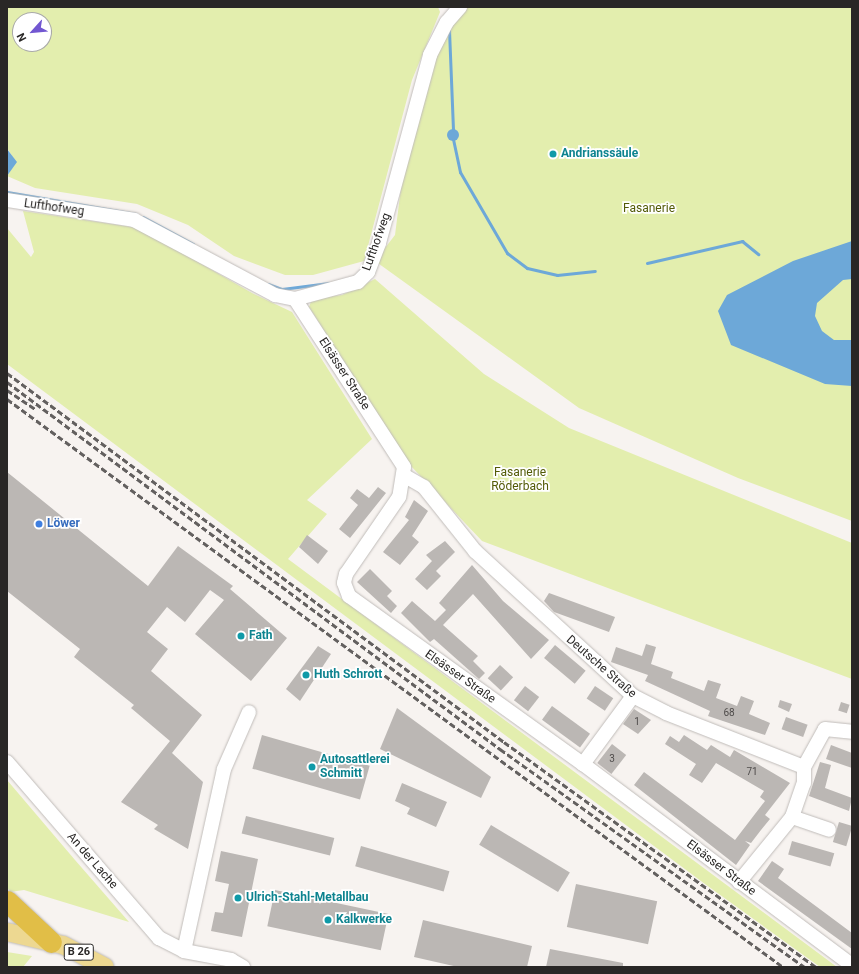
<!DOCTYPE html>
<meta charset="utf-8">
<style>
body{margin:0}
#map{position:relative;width:859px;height:974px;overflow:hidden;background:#f7f3f0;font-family:Roboto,sans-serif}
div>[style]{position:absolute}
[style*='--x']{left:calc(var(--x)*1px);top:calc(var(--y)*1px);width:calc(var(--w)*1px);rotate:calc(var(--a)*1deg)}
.green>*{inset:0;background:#e3eeae}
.water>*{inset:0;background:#6da8d8}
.round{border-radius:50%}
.stream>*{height:3px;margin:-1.5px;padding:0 1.5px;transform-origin:1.5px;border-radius:1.5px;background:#6da8d8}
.building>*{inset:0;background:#bbb7b4;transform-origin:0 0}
.roads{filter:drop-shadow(0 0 1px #c0bcb9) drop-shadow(0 0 1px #c0bcb9)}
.minor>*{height:14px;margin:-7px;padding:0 7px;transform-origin:7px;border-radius:7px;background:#fff}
.major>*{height:18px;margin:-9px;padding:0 9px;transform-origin:9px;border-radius:9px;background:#edd891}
.highway>*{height:21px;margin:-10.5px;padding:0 10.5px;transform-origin:10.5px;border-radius:10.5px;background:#e1be47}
.rail>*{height:3px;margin-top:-1.5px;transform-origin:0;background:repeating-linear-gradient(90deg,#63605f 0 6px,transparent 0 9px)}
.dots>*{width:11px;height:11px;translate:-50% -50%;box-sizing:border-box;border:2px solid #fff;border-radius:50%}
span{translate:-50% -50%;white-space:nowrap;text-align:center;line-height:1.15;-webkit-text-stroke:3.5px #fff;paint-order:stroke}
.number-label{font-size:10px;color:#4e4b4a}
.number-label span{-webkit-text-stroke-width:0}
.shield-label span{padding:1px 3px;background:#fff;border:1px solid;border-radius:3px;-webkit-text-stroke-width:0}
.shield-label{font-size:11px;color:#292726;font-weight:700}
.culture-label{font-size:12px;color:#0d838f;font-weight:700}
.left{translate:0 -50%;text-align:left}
.street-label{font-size:12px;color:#292726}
.park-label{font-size:12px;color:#535b07}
.shop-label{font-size:12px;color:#366cbe;font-weight:700}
.frame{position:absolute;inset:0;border:8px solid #292726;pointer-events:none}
.north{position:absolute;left:12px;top:12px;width:40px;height:40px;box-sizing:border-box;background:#fff;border:1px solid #a9a9a8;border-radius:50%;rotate:243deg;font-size:11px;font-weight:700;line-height:16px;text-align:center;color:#292726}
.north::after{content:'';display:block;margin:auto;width:14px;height:18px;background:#7257d1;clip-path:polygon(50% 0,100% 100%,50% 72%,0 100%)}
</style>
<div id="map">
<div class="green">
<i style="clip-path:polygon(evenodd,7px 7px,438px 7px,440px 12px,412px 80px,364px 261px,313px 275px,285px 275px,234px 256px,188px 225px,137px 204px,35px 188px,7px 176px,16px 162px,7px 148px,7px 7px,20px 20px,44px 20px,44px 44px,20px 44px,20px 20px)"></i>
<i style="clip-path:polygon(454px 7px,852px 7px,852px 521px,738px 478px,579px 408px,375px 261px,395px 235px,402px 180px,421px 99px)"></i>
<i style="clip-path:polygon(23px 211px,139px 228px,252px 293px,292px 312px,372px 439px,307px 500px,327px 514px,288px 559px,837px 967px,820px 967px,705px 884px,7px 364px,7px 228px,31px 257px,34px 252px)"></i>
<i style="clip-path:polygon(375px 279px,484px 374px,569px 428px,852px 543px,852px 679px,482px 541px,410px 465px,309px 307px,312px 299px,342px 295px)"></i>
<i style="clip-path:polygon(7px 780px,75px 860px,129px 922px,24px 890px,10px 892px,7px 887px)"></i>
<i style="clip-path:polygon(7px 952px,32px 956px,23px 967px,7px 967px)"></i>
</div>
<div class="water">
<i class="round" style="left:447px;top:129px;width:12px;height:12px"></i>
<i style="clip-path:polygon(7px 149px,17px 162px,7px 176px,7px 148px)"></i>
<i style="clip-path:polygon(852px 241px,852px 279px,843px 280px,817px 303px,815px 316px,822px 331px,834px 340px,852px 340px,852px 386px,825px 384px,731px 345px,718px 311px,727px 295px,793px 261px)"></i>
</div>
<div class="stream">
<i style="--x:449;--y:30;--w:100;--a:87.7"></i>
<i style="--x:453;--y:139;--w:34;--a:78"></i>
<i style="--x:460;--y:172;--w:94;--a:59.9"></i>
<i style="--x:507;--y:253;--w:25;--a:37"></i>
<i style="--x:527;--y:268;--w:31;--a:13"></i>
<i style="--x:557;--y:275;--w:38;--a:-6"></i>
<i style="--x:7;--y:192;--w:131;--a:9.7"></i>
<i style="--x:143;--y:217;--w:57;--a:28.4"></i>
<i style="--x:647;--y:263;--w:98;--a:-13"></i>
<i style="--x:742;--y:241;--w:21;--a:39"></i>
<i style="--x:268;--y:284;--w:15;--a:20"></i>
<i style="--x:282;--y:289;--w:47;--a:-7.3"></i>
</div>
<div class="building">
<i style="clip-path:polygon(7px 472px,148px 586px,178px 546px,233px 586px,230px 589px,287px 638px,251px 681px,195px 634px,224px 600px,210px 590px,185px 622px,167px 607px,147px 632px,168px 649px,151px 671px,202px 715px,172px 753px,203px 782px,188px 849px,154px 829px,158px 825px,121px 802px,170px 741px,131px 708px,134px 705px,74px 657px,80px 649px,7px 591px)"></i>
<i style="clip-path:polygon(378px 487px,386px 493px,350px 538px,339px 529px,358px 505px,350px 498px,357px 489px,369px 498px)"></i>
<i style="clip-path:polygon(414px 500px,428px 511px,412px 536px,419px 542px,400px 565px,383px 552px,409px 520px,405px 517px)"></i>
<i style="clip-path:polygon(307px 535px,328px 551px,318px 564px,299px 547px)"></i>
<i style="clip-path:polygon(445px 541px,455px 552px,436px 571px,441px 576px,427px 590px,415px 579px,432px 561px,426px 555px)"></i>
<i style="clip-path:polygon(472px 565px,503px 601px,549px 640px,531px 659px,473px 594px,443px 625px,478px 656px,473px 661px,485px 673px,479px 679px,434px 639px,430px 642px,401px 613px,412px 601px,435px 621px,446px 610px,439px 603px)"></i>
<i style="clip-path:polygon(370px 569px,392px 591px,387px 596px,397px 606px,391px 613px,357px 582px)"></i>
<i style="clip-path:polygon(549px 593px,615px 617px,609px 632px,554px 612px,544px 601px)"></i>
<i style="clip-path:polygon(646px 644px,656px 647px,651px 664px,673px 672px,671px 678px,704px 691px,708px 680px,721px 684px,716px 698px,737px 706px,741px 696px,754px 701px,749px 714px,770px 723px,765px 735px,708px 716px,710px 711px,645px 681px,648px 675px,611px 662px,616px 647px,642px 656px)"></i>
<i style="left:555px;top:645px;width:40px;height:17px;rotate:40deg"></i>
<i style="clip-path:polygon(318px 646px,331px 654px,300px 701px,286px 689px)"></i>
<i style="left:500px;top:665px;width:18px;height:18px;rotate:43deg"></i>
<i style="left:525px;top:686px;width:18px;height:18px;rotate:38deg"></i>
<i style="left:595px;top:686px;width:22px;height:15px;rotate:34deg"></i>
<i style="clip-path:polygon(780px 700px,792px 704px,789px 712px,778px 707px)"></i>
<i style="left:841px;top:702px;width:9px;height:9px;rotate:18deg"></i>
<i style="left:552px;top:706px;width:47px;height:17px;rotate:36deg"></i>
<i style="clip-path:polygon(397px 708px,491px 777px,481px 798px,380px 749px)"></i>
<i style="clip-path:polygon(634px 709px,651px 720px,638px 734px,623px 724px)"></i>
<i style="left:786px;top:717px;width:23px;height:13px;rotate:20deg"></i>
<i style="left:262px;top:735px;width:112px;height:35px;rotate:16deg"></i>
<i style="clip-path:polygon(684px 735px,707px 750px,711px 745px,730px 757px,734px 750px,790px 783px,765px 815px,770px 819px,761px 830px,751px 843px,745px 841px,750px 845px,736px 865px,634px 785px,644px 772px,735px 840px,765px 801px,760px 797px,764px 791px,716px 763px,702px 783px,689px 775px,696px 764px,665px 744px,670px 736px,679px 742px)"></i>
<i style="left:612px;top:744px;width:18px;height:24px;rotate:38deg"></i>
<i style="clip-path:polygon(831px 745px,852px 753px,852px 768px,826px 759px)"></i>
<i style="clip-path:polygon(820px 762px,831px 765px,825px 788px,852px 798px,849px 811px,809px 796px)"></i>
<i style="clip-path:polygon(402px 783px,447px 802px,436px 827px,407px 814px,410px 808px,395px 801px)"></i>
<i style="left:246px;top:816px;width:91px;height:18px;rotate:14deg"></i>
<i style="left:839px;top:822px;width:14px;height:21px;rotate:17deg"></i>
<i style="left:491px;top:825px;width:92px;height:23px;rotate:31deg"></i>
<i style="left:792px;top:841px;width:44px;height:14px;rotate:16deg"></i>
<i style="left:361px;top:846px;width:92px;height:21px;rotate:16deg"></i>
<i style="clip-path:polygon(221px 851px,258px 859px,242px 937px,211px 931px,215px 912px,223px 913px,229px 884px,215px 881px)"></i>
<i style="clip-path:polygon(772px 861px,784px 869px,778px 878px,852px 933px,852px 949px,758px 881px)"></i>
<i style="left:576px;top:884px;width:83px;height:44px;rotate:12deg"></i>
<i style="left:275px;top:890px;width:116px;height:37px;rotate:12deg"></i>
<i style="clip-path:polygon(423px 920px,532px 946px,527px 967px,458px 967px,414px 957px)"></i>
<i style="clip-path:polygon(550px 949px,623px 963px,623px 967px,546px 967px)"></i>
</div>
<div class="roads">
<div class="minor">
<i style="--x:7;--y:200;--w:129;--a:8.9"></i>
<i style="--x:134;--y:220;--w:160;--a:28"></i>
<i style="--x:275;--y:295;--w:20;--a:11"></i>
<i style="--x:295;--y:299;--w:65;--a:-15.1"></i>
<i style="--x:358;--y:282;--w:14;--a:-45"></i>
<i style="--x:368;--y:272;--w:31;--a:-69"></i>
<i style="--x:379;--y:243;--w:195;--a:-74.8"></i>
<i style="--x:430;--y:55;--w:37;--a:-63"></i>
<i style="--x:447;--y:22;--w:20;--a:-49"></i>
<i style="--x:295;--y:299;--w:200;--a:57"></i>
<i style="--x:404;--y:467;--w:30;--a:99"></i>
<i style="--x:399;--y:497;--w:93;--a:124.5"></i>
<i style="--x:346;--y:574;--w:9;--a:103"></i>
<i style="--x:344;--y:583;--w:14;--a:69"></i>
<i style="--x:349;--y:596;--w:288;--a:35.7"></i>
<i style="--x:583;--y:764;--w:336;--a:36.8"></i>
<i style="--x:405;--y:476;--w:22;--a:30"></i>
<i style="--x:424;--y:487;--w:82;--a:51.4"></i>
<i style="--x:475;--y:551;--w:214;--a:42.5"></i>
<i style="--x:633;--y:696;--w:37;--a:27"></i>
<i style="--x:666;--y:713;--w:148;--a:21.4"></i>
<i style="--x:804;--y:767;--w:43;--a:-61.1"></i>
<i style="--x:825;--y:729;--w:27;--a:6"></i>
<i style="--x:7;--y:762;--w:233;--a:49.2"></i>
<i style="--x:159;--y:938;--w:28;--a:27"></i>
<i style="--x:184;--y:951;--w:48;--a:10.8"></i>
<i style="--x:231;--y:960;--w:14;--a:30"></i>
<i style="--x:583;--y:764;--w:84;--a:-53.7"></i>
<i style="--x:792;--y:817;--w:39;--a:19"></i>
<i style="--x:739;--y:882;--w:84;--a:-50.8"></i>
<i style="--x:792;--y:817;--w:36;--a:-71"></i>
<i style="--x:804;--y:783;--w:16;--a:-90"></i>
<i style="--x:184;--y:951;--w:186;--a:-77.6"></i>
<i style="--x:224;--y:769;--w:62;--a:-66.3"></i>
</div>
<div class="major">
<i style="--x:7;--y:932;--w:57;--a:13.1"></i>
<i style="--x:63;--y:945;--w:47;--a:27.6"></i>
</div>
<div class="highway">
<i style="--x:7;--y:901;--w:60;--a:43"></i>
</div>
</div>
<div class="rail">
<i style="--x:7;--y:373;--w:619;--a:36.59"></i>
<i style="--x:504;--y:742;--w:385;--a:35.8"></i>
<i style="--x:7;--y:382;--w:615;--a:36.66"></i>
<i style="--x:500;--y:749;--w:375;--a:35.6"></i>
<i style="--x:7;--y:390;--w:34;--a:34"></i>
<i style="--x:7;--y:399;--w:962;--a:36.2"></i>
</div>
<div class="dots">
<i style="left:553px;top:154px;background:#0f9aa8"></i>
<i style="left:39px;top:524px;background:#3f7fe0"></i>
<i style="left:241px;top:636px;background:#0f9aa8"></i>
<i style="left:306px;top:675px;background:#0f9aa8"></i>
<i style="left:312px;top:767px;background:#0f9aa8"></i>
<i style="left:238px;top:898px;background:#0f9aa8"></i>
<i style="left:328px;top:920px;background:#0f9aa8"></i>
</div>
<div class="number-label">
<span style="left:729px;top:713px">68</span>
<span style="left:637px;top:722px">1</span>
<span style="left:612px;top:759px">3</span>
<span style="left:752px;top:772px">71</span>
</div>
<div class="shield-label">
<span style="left:79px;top:952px">B 26</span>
</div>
<div class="culture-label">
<span class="left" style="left:561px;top:154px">Andrianssäule</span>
<span class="left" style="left:249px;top:636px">Fath</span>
<span class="left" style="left:314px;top:675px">Huth Schrott</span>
<span class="left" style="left:320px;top:767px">Autosattlerei<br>Schmitt</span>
<span class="left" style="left:246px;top:898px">Ulrich-Stahl-Metallbau</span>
<span class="left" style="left:336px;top:920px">Kalkwerke</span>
</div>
<div class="street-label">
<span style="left:54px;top:208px;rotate:8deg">Lufthofweg</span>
<span style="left:377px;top:242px;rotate:-70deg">Lufthofweg</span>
<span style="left:344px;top:374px;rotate:57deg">Elsässer Straße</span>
<span style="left:601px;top:667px;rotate:41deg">Deutsche Straße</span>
<span style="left:460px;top:677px;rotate:35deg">Elsässer Straße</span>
<span style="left:92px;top:861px;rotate:49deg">An der Lache</span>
<span style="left:721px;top:868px;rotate:37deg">Elsässer Straße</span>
</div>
<div class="park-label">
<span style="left:649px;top:209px">Fasanerie</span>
<span style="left:520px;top:480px">Fasanerie<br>Röderbach</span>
</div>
<div class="shop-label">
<span class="left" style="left:47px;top:524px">Löwer</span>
</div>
<div class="frame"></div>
<div class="north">N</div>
</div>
